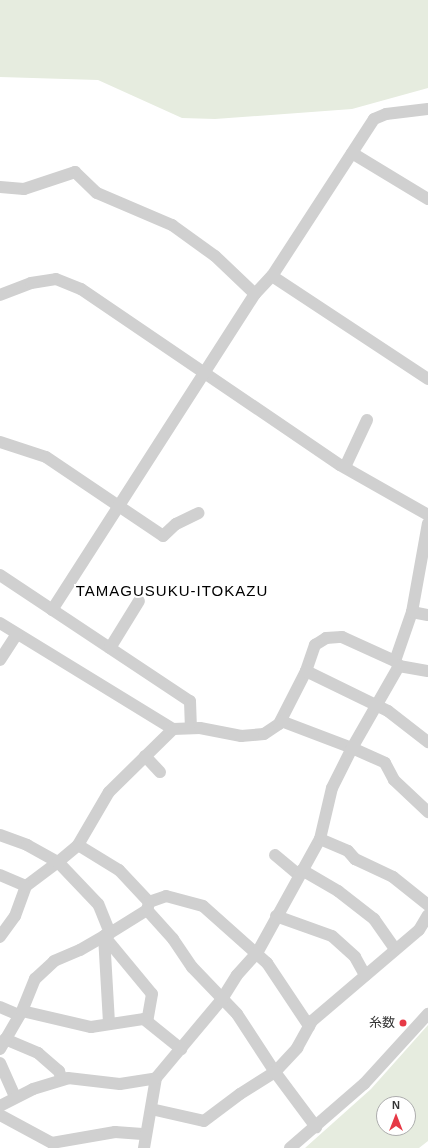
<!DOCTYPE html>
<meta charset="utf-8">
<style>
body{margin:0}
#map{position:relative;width:428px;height:1148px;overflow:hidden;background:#fff;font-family:Arial,"Noto Sans JP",sans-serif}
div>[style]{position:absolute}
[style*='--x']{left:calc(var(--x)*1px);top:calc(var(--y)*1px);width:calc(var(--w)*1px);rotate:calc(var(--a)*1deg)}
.green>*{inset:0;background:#e6ecdf}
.minor>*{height:12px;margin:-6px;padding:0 6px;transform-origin:6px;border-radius:6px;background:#d0d0d0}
.dots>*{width:11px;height:11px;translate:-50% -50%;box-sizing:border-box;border:2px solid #fff;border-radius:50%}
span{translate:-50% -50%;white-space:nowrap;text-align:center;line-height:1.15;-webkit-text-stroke:4px #fff;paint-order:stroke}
.poi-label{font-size:13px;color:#333}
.right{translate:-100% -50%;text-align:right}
.quarter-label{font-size:15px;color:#000;letter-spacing:1px}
.north{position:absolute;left:376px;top:1096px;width:40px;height:40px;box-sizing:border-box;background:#fff;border:1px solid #adadad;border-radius:50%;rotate:0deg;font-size:11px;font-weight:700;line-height:16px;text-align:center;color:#333}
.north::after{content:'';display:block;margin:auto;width:14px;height:18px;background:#e63946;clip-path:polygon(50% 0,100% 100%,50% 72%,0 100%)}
</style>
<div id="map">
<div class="green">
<i style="clip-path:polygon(0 0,428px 0,428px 88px,352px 109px,215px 119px,182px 118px,98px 80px,0 77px)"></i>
<i style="clip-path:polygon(evenodd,428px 1025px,428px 1141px,419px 1148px,305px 1148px,371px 1089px,428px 1025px,384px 1104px,408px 1104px,408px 1128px,384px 1128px,384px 1104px)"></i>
</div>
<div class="minor">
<i style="--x:352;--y:153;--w:89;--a:31.2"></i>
<i style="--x:0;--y:187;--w:24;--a:5"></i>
<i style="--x:24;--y:189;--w:54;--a:-18.4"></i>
<i style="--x:75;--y:172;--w:30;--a:44"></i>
<i style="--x:97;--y:193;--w:82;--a:23.1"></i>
<i style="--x:172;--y:225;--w:53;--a:35.8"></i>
<i style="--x:215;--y:256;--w:55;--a:43.5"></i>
<i style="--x:272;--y:276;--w:187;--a:33.4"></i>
<i style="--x:0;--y:295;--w:33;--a:-21"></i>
<i style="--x:31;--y:283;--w:25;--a:-9"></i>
<i style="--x:56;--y:279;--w:27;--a:22"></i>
<i style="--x:81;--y:289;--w:313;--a:34.2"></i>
<i style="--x:340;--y:465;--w:101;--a:29.6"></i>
<i style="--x:0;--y:442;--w:48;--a:18.1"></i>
<i style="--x:46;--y:457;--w:141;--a:34"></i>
<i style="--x:163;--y:536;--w:18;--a:-43"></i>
<i style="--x:176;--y:524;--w:25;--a:-26"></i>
<i style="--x:345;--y:467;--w:52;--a:-64.9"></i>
<i style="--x:0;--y:575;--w:228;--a:33.6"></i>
<i style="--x:190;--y:701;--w:27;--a:88"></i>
<i style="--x:52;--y:610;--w:376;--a:-57.3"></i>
<i style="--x:255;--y:294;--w:25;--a:-47"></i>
<i style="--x:272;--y:276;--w:187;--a:-57"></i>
<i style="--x:374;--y:119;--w:13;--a:-23"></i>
<i style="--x:386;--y:114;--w:42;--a:-6.8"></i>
<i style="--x:412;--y:612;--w:16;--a:11"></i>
<i style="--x:0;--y:623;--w:203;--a:31.5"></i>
<i style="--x:173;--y:729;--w:27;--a:-2"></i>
<i style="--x:200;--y:728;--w:42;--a:11"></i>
<i style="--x:241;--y:736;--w:23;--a:-5"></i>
<i style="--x:264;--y:734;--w:18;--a:-34"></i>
<i style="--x:279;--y:724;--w:59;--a:-63"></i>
<i style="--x:306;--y:671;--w:28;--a:-71"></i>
<i style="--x:315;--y:645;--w:13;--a:-32"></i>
<i style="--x:326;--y:638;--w:16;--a:-4"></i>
<i style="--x:342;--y:637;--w:58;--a:24.4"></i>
<i style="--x:395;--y:661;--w:6;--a:51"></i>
<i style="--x:399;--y:666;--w:29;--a:10"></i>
<i style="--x:110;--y:648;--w:55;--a:-58.3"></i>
<i style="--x:0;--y:660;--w:31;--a:-57"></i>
<i style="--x:395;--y:661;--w:52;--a:-70.9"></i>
<i style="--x:412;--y:612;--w:90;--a:-79.8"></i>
<i style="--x:306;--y:671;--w:91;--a:26"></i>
<i style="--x:388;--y:711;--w:51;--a:37.8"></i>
<i style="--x:281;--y:721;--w:76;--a:20.8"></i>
<i style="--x:352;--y:748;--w:36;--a:24"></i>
<i style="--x:385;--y:763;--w:19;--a:62"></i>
<i style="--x:394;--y:780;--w:47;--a:43.3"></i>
<i style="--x:145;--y:756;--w:22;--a:47"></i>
<i style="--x:0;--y:835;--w:29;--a:20"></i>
<i style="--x:27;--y:845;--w:35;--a:29"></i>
<i style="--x:58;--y:862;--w:40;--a:143"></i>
<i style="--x:26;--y:886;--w:32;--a:110"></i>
<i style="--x:15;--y:916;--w:26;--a:126"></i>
<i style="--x:320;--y:839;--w:30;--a:23"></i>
<i style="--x:348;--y:851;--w:11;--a:49"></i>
<i style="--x:355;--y:859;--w:42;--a:25.3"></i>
<i style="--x:393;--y:877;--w:45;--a:38.7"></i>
<i style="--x:78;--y:845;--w:48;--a:31.4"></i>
<i style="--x:119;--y:870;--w:44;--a:46.8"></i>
<i style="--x:275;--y:855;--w:31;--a:40"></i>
<i style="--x:302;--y:870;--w:42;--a:30.3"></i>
<i style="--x:338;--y:891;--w:46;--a:37.9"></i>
<i style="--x:374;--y:919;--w:37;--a:55"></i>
<i style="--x:0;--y:875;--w:28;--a:23"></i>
<i style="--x:149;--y:902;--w:18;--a:-19"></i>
<i style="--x:166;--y:896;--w:38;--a:15"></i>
<i style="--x:203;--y:906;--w:86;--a:41.7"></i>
<i style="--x:267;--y:963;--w:76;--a:56.3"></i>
<i style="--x:149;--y:903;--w:7;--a:106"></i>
<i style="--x:147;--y:910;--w:44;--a:148.1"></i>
<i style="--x:110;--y:933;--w:31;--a:-112"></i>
<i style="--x:98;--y:904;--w:58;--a:-133.6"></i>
<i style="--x:58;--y:862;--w:26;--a:-40"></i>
<i style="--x:78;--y:845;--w:61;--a:-59.7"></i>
<i style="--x:109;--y:792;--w:90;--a:-44.5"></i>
<i style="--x:147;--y:910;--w:39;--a:48"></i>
<i style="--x:173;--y:939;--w:34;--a:56"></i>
<i style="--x:192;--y:967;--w:65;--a:46.2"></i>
<i style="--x:237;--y:1014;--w:69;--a:56.8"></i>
<i style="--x:275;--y:1072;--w:33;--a:-47"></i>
<i style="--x:297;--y:1048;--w:31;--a:-61"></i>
<i style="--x:312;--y:1021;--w:140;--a:-40.4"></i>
<i style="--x:419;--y:930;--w:17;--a:-59"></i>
<i style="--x:276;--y:916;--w:59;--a:19.7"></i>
<i style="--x:332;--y:936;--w:31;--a:42"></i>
<i style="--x:355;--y:957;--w:21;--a:61"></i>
<i style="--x:104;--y:936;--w:75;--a:50.4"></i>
<i style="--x:152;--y:994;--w:27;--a:100"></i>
<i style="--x:104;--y:936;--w:88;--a:86.7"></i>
<i style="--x:0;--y:1007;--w:21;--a:23"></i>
<i style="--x:22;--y:1011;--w:71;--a:13.1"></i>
<i style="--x:91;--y:1027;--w:54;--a:-8.6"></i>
<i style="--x:144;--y:1019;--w:48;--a:39"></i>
<i style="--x:5;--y:1039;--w:36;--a:23"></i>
<i style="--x:38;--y:1053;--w:28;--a:41"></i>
<i style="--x:59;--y:1071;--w:9;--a:72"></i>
<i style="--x:0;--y:1049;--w:44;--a:-59.9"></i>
<i style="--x:22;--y:1011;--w:35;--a:-68"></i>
<i style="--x:35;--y:979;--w:26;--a:-43"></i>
<i style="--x:54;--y:961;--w:28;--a:-23"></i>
<i style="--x:80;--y:950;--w:34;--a:-30"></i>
<i style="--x:0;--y:1063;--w:37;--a:66"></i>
<i style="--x:0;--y:1106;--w:37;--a:-27"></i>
<i style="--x:33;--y:1089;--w:37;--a:-17"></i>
<i style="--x:68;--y:1078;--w:52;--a:6.6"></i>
<i style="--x:120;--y:1084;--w:36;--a:-9"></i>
<i style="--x:151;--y:1109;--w:54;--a:12.8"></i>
<i style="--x:204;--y:1121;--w:45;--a:-36.9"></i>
<i style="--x:240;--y:1094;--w:41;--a:-32.2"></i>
<i style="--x:275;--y:1072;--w:69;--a:53.3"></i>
<i style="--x:0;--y:1115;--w:59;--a:28.3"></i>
<i style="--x:52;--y:1143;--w:64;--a:-9.9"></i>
<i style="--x:115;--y:1132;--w:31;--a:4"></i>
<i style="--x:144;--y:1148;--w:71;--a:-80.3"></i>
<i style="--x:156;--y:1078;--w:103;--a:-50.1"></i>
<i style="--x:222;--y:999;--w:28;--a:-58"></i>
<i style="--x:237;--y:975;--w:30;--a:-48"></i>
<i style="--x:257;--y:953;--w:130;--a:-61.1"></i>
<i style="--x:320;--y:839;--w:52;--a:-76.8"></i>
<i style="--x:332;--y:788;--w:45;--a:-63.4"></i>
<i style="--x:352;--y:748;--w:95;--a:-60.2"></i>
<i style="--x:290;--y:1148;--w:98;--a:-40.9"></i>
<i style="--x:364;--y:1084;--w:95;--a:-47.6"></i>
</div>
<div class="dots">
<i style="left:403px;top:1023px;background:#e63946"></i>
</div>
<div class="poi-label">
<span class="right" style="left:395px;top:1023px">糸数</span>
</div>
<div class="quarter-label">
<span style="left:172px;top:591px">TAMAGUSUKU-ITOKAZU</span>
</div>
<div class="north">N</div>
</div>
